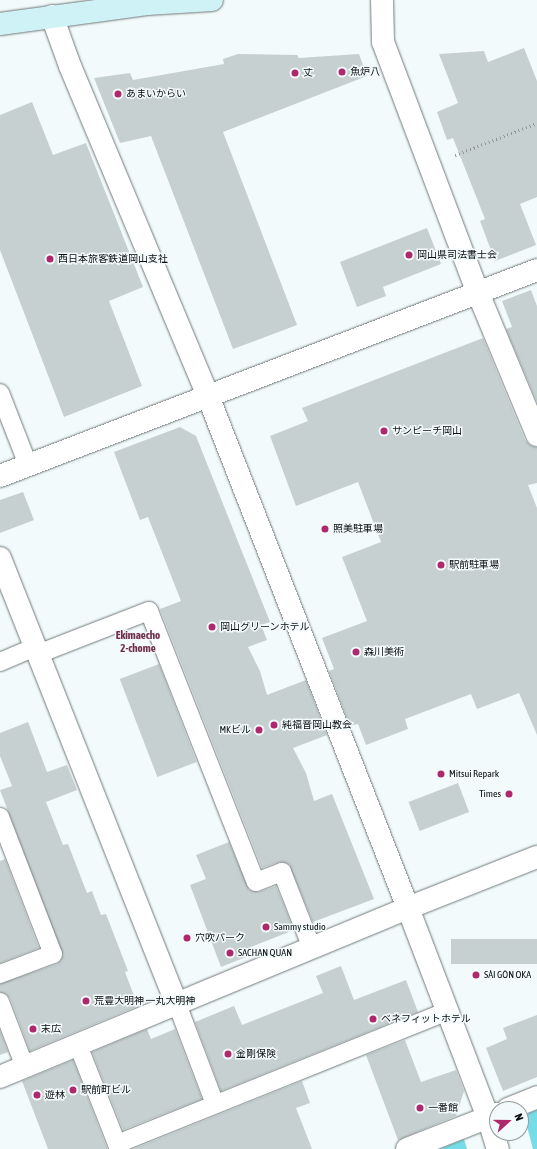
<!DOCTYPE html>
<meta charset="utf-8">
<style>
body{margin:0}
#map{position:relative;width:537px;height:1149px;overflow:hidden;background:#f2fafb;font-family:"Asap Condensed","Noto Sans JP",sans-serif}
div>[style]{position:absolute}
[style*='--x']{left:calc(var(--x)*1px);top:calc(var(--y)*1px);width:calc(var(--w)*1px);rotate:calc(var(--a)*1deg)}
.green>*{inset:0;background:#76dce7}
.building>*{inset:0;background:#c7d0d1;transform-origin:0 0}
.path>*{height:2.5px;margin-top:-1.25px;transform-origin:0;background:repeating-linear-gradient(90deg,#919798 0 1px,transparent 0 4px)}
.roads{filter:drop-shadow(0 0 1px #72797a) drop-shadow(0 0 1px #72797a)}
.lane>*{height:18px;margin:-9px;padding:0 9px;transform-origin:9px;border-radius:9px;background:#fff}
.street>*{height:22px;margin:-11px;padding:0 11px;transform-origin:11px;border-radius:11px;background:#fff}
.secondary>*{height:22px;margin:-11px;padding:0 11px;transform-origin:11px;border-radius:11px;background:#cff2f6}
.dots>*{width:11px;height:11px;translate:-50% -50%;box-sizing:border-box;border:2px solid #f2fafb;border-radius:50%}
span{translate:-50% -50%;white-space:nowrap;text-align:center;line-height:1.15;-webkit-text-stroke:3px #f2fafb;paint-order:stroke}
.poi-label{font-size:10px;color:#0b0e0e}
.left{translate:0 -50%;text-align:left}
.right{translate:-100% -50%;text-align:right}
.neighbourhood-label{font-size:11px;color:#722f4c;font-weight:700}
.north{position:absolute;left:489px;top:1101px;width:40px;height:40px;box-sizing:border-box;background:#f2fafb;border:1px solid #969c9c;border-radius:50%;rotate:69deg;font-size:11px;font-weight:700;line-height:16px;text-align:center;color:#0b0e0e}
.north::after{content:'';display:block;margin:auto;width:14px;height:18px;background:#b0286c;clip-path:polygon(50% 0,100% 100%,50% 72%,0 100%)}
</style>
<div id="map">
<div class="green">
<i style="clip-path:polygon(537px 1110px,537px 1149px,533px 1149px,524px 1115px)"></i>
<i style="clip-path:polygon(464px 1139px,467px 1149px,440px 1149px)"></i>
</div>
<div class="building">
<i style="clip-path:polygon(524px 48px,537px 81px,537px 197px,520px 204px,536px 245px,495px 261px,480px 221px,485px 219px,453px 138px,447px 140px,437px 112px,458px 103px,439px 54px,484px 51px,488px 62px)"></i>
<i style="clip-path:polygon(238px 54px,297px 55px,299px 58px,359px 54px,367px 76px,223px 132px,297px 325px,233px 349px,151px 136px,120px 143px,94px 78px,130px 73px,133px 80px,224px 64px,223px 59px)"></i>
<i style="clip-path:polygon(32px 102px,53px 155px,86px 143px,143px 287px,109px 301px,142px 386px,64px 417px,0 250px,0 115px)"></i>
<i style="clip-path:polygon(427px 228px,441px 264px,383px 287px,386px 296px,357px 307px,340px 262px)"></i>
<i style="clip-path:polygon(531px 290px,537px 306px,537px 402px,506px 329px,512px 327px,502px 301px)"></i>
<i style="clip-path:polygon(483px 338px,525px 440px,530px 445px,537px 447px,537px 483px,528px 485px,537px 508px,537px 735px,519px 693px,477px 709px,471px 694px,405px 719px,408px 729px,366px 745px,358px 724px,350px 726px,329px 671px,334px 669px,322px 638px,367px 621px,342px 557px,381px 542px,358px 482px,296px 506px,270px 436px,308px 421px,302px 408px)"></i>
<i style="clip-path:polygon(180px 427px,196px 436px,270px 622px,261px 625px,267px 640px,248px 647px,260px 671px,267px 695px,306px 680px,327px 735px,293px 748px,306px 773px,314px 801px,332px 794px,374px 899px,313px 922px,289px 864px,279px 862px,262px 868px,160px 609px,181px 601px,148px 517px,140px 520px,114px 452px)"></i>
<i style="clip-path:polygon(23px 492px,34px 520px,0 533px,0 500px)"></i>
<i style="left:159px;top:664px;width:105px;height:42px;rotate:69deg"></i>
<i style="clip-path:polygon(28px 722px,47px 772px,67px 765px,77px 790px,46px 802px,63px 845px,68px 844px,87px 893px,92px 891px,101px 915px,106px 914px,128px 971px,125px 972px,138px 1006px,30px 1051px,10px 998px,6px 994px,0 992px,0 984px,57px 964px,61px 960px,63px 955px,0 790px,12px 786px,0 756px,0 733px)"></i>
<i style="left:458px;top:783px;width:31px;height:53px;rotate:69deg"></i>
<i style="clip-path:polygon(229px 842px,249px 890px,259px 892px,276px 886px,294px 930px,243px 950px,246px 957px,221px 967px,190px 885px,206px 879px,196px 855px)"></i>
<i style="clip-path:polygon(5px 859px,39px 948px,0 963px,0 861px)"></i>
<i style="left:537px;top:939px;width:25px;height:86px;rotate:90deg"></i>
<i style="clip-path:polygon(341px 966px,354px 1000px,406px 980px,418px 1012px,221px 1091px,195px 1022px,234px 1006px,242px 1025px,323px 993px,316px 976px)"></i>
<i style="clip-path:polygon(537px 1015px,537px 1077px,503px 1091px,486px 1048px,507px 1039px,503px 1028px)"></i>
<i style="clip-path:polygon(147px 1029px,151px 1039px,175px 1029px,202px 1099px,123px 1130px,92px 1052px)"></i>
<i style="clip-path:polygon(0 1031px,8px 1052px,0 1055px)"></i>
<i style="clip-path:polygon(405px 1040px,421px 1082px,456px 1070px,464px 1091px,456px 1116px,398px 1140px,366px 1055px)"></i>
<i style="clip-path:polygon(73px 1060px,107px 1148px,108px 1149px,48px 1149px,22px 1081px)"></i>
<i style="clip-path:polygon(302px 1081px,310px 1103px,296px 1108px,312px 1149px,133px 1149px)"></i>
</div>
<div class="path">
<i style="--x:455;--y:155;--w:88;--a:-21.3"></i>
</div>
<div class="roads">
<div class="lane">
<i style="--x:0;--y:393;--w:77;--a:68.7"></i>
<i style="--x:38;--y:654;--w:119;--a:-21.2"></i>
<i style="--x:149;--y:611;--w:291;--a:68.5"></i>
<i style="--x:256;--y:882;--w:28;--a:-21"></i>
<i style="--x:282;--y:872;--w:82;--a:68.5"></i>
<i style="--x:0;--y:662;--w:39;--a:-23"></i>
<i style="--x:0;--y:817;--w:147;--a:68.9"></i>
<i style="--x:53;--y:954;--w:57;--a:159.3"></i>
<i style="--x:0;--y:1002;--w:70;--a:69"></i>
<i style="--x:177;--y:1004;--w:107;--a:69.2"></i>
<i style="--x:78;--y:1045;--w:112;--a:68.5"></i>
<i style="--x:117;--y:1144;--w:357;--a:-21.9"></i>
</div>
<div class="street">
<i style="--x:382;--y:0;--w:42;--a:88.6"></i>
<i style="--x:383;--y:42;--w:268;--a:69.3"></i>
<i style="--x:478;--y:293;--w:154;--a:67.4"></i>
<i style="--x:52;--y:16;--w:53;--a:70.2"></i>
<i style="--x:70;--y:66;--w:358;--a:67.3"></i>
<i style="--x:208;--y:396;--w:550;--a:68.66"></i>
<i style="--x:408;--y:908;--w:224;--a:69.1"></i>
<i style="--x:488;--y:1117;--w:34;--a:73"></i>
<i style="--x:0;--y:476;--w:575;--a:-20.99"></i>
<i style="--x:0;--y:558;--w:480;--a:68.4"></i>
<i style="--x:0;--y:1077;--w:442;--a:-22.5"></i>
<i style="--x:408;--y:908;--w:139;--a:-21.6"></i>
<i style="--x:508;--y:1109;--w:31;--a:-22"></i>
<i style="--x:407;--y:1149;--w:97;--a:-21.3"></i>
</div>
<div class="secondary">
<i style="--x:0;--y:24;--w:148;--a:-7.7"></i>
<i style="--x:147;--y:4;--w:65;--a:-3.5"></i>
</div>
</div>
<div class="dots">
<i style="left:342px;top:72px;background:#b0286c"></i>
<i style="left:295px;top:73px;background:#b0286c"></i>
<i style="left:118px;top:94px;background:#b0286c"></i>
<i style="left:409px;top:255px;background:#b0286c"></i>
<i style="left:50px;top:259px;background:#b0286c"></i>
<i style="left:384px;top:431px;background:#b0286c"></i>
<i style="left:325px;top:529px;background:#b0286c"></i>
<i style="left:441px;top:565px;background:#b0286c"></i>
<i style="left:212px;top:627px;background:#b0286c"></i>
<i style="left:356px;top:652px;background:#b0286c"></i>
<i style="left:274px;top:725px;background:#b0286c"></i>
<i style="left:259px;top:730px;background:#b0286c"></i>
<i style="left:441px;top:774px;background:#b0286c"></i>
<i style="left:509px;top:794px;background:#b0286c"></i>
<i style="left:266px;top:927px;background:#b0286c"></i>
<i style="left:187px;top:938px;background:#b0286c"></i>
<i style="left:230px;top:953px;background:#b0286c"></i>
<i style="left:476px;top:975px;background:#b0286c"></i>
<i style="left:86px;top:1001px;background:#b0286c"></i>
<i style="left:373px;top:1019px;background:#b0286c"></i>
<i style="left:33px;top:1029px;background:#b0286c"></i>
<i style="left:228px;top:1054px;background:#b0286c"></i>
<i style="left:73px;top:1090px;background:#b0286c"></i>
<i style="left:37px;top:1095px;background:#b0286c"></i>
<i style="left:420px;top:1108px;background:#b0286c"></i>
</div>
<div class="poi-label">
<span class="left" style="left:350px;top:72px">魚炉八</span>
<span class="left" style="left:303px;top:73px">丈</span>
<span class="left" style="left:126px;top:94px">あまいからい</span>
<span class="left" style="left:417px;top:255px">岡山県司法書士会</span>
<span class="left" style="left:58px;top:259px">西日本旅客鉄道岡山支社</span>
<span class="left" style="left:392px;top:431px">サンピーチ岡山</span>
<span class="left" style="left:333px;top:529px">照美駐車場</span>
<span class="left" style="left:449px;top:565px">駅前駐車場</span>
<span class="left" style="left:220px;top:627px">岡山グリーンホテル</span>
<span class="left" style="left:364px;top:652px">森川美術</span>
<span class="left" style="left:282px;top:725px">純福音岡山教会</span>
<span class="right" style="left:251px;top:730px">MKビル</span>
<span class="left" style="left:449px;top:774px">Mitsui Repark</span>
<span class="right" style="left:501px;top:794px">Times</span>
<span class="left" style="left:274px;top:927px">Sammy studio</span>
<span class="left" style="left:195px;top:938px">穴吹パーク</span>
<span class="left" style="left:238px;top:953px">SACHAN QUAN</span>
<span class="left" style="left:484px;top:975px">SÀI GÒN OKA</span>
<span class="left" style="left:94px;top:1001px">荒豊大明神 一丸大明神</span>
<span class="left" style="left:381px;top:1019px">ベネフィットホテル</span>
<span class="left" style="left:41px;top:1029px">末広</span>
<span class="left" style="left:236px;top:1054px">金剛保険</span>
<span class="left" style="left:81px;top:1090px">駅前町ビル</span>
<span class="left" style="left:45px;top:1095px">遊林</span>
<span class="left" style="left:428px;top:1108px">一番館</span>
</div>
<div class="neighbourhood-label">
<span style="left:138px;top:642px">Ekimaecho<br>2-chome</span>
</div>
<div class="north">N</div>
</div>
